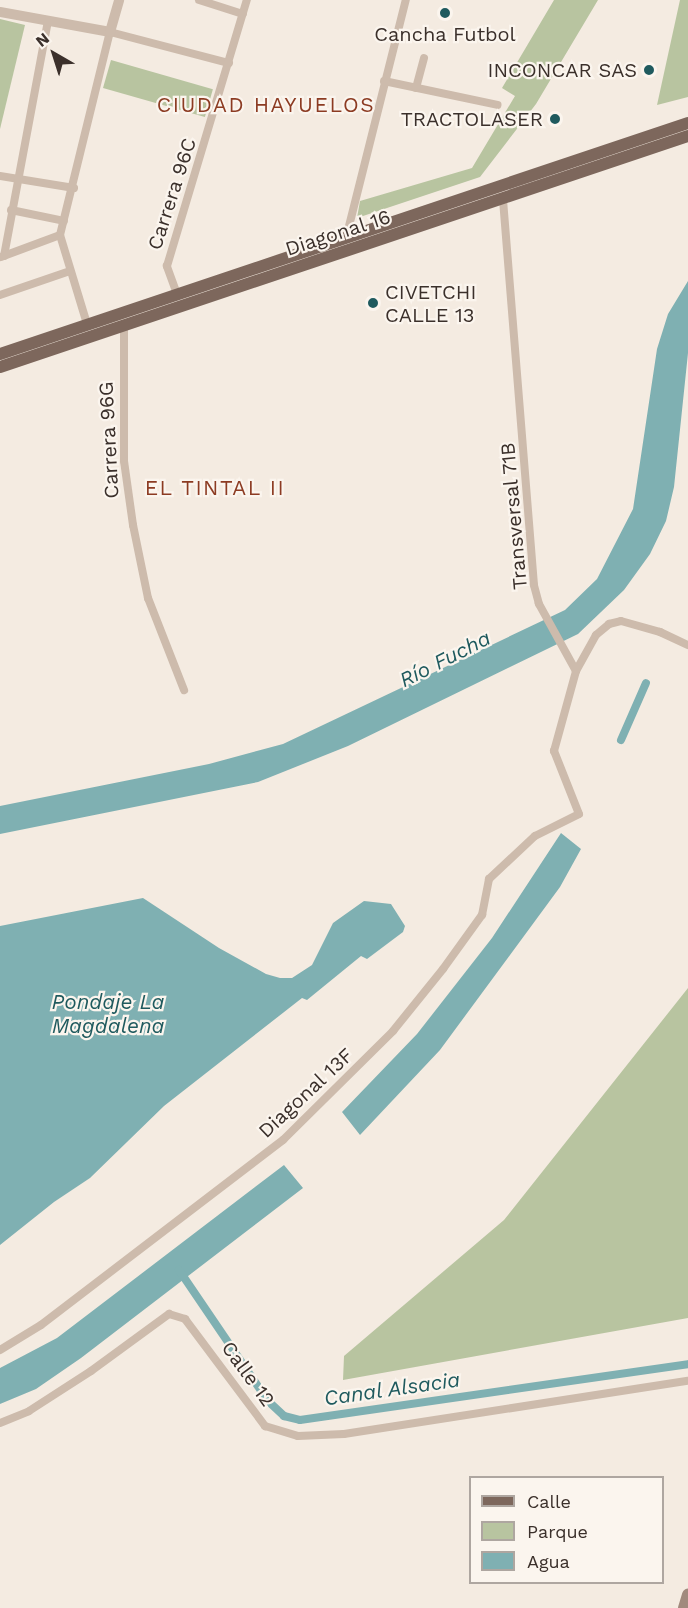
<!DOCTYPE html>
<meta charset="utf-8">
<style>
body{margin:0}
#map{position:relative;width:688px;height:1608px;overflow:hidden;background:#f4ebe1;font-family:"Work Sans",sans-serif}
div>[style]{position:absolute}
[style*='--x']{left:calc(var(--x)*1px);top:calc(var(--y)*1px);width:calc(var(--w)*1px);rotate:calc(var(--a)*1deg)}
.green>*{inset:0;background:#b8c4a0;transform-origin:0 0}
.water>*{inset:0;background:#7fb0b2}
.canal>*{height:8px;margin:-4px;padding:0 4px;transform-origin:4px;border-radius:4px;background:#7fb0b2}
.minor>*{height:8px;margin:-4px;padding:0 4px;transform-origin:4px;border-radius:4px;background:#cdbbac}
.tertiary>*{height:10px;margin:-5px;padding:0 5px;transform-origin:5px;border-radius:5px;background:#cdbbac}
.secondary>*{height:12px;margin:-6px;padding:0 6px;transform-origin:6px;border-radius:6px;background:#a18a7d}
.primary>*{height:12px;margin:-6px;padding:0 6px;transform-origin:6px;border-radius:6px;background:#7d675c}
.dots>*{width:16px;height:16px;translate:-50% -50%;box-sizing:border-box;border:3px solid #fbf5ee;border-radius:50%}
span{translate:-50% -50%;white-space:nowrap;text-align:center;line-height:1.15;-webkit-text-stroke:4.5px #fbf5ee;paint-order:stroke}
.poi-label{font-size:20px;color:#3b302b}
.right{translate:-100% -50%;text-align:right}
.left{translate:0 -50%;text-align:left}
.street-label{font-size:20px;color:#3b302b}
.neighbourhood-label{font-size:21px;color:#8c3b22;letter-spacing:1.5px}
.water-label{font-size:21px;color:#1f5a5e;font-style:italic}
.legend{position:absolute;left:469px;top:1476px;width:195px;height:108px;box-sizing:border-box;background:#fbf5ee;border:2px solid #aea6a0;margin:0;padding:8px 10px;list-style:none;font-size:18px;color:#3b302b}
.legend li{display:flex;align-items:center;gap:12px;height:30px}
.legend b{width:30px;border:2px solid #aea6a0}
.north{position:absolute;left:24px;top:24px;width:60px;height:60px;-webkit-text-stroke:4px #fbf5ee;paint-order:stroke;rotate:321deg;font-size:16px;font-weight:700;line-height:24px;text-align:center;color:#3b302b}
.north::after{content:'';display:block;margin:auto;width:21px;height:27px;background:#3b302b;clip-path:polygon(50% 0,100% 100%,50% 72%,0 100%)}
</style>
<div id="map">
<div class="green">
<i style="clip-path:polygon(554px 0,598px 0,536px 104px,480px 177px,357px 218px,360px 201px,472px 168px,515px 96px,502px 88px)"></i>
<i style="clip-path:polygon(680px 0,688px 0,688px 97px,657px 105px)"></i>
<i style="clip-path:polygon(0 19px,25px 25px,0 129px)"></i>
<i style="left:111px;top:60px;width:106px;height:29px;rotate:16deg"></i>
<i style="clip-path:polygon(688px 988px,688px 1318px,343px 1380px,344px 1356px,504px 1220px)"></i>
</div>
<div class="water">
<i style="clip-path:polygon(688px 281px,688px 353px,674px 487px,666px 521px,650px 554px,624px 590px,578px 634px,348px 746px,258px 782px,0 834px,0 806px,209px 764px,283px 744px,565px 610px,597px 579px,633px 509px,657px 349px,668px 314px)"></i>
<i style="clip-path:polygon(561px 833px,581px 849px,560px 887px,440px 1050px,360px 1135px,342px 1112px,417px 1034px,492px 938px)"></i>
<i style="clip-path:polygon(143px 898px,219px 948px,266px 974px,280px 978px,292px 978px,312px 965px,333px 923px,364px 901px,391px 904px,405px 926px,403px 932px,367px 959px,361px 956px,307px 1000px,302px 998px,164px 1106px,90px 1178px,54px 1202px,0 1245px,0 926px)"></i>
<i style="clip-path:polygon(284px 1165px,303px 1188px,81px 1358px,36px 1389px,0 1404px,0 1368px,57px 1338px)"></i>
</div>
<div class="canal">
<i style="--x:621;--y:740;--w:62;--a:-66.3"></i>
<i style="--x:179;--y:1270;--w:158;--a:55.8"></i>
<i style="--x:268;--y:1401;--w:22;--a:43"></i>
<i style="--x:284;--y:1416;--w:16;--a:14"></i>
<i style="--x:300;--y:1420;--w:392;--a:-8.2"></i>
</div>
<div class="minor">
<i style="--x:199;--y:0;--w:46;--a:17.7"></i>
<i style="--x:384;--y:81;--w:116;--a:11.9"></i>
<i style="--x:416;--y:88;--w:31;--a:-75"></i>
<i style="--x:0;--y:176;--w:75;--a:9.2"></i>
<i style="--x:11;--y:210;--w:54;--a:11.7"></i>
<i style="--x:60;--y:235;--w:209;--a:-76.2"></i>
<i style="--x:110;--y:32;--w:123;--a:14.6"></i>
<i style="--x:60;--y:235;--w:93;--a:73.1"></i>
<i style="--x:346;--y:238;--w:245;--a:-75.9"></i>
<i style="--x:4;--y:256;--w:239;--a:-79.4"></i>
<i style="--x:1;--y:257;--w:63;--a:-20.4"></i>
<i style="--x:177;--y:294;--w:30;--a:-110"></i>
<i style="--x:167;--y:266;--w:278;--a:-73.3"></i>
<i style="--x:0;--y:295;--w:74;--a:-18.9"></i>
<i style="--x:124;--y:325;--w:136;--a:90"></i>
<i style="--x:124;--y:461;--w:65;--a:82"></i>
<i style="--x:133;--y:525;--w:75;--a:78.4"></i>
<i style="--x:148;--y:598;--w:99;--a:68.6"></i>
<i style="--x:576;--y:671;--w:41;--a:-60.9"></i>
<i style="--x:596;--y:635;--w:17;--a:-40"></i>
<i style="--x:609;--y:624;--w:12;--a:-14"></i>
<i style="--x:621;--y:621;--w:41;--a:15.8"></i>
<i style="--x:660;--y:632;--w:31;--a:25"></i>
<i style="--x:0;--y:1350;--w:48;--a:-31.4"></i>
<i style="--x:41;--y:1325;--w:305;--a:-37.4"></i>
<i style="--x:283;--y:1140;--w:155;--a:-44.7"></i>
<i style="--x:393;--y:1031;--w:80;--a:-51.1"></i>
<i style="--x:443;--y:969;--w:67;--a:-54.2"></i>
<i style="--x:482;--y:915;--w:37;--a:-79"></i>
<i style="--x:489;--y:879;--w:63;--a:-43.1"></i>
<i style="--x:535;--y:836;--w:49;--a:-26.6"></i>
<i style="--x:579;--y:814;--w:68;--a:-111.6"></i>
<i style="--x:554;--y:751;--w:83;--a:-74.6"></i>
<i style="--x:576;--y:671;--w:77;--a:-118.9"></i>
<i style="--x:539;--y:604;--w:20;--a:-105"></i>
<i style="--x:534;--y:585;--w:388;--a:-94.6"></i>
<i style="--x:0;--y:1423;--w:31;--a:-22"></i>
<i style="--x:29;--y:1411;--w:74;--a:-32.8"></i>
<i style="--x:91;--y:1371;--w:97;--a:-36.2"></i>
<i style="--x:169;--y:1314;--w:17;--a:17"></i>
<i style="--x:185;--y:1319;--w:134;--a:53.2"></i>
<i style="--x:265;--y:1426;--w:34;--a:17"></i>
<i style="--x:298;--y:1436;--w:46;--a:-2.5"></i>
<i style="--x:344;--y:1434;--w:348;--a:-8.8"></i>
</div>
<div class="tertiary">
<i style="--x:0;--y:12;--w:112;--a:10.3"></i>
<i style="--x:110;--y:32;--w:33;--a:-74"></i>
</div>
<div class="secondary">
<i style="--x:684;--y:1608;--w:14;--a:-73"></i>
</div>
<div class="primary">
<i style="--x:0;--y:354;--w:726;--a:-18.56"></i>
<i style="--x:0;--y:367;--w:726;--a:-18.56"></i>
</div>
<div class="dots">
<i style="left:445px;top:13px;background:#1f5a5e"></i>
<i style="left:649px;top:70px;background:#1f5a5e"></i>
<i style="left:555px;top:119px;background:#1f5a5e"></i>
<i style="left:373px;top:303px;background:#1f5a5e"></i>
</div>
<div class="poi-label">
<span style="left:445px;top:34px">Cancha Futbol</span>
<span class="right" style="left:637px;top:70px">INCONCAR SAS</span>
<span class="right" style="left:543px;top:119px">TRACTOLASER</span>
<span class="left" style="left:385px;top:304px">CIVETCHI<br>CALLE 13</span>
</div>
<div class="street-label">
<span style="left:172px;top:194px;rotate:-72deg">Carrera 96C</span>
<span style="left:338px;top:233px;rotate:-18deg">Diagonal 16</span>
<span style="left:109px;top:440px;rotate:-93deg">Carrera 96G</span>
<span style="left:514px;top:516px;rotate:-95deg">Transversal 71B</span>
<span style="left:306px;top:1093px;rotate:-43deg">Diagonal 13F</span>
<span style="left:248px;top:1374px;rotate:54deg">Calle 12</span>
</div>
<div class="neighbourhood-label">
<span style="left:266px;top:105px">CIUDAD HAYUELOS</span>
<span style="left:215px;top:488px">EL TINTAL II</span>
</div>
<div class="water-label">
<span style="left:445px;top:659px;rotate:-27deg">Río Fucha</span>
<span style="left:108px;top:1014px">Pondaje La<br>Magdalena</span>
<span style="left:392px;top:1389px;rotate:-8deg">Canal Alsacia</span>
</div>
<ul class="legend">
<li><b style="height:8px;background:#7d675c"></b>Calle</li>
<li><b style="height:16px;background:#b8c4a0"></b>Parque</li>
<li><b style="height:16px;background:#7fb0b2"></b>Agua</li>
</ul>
<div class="north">N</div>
</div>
